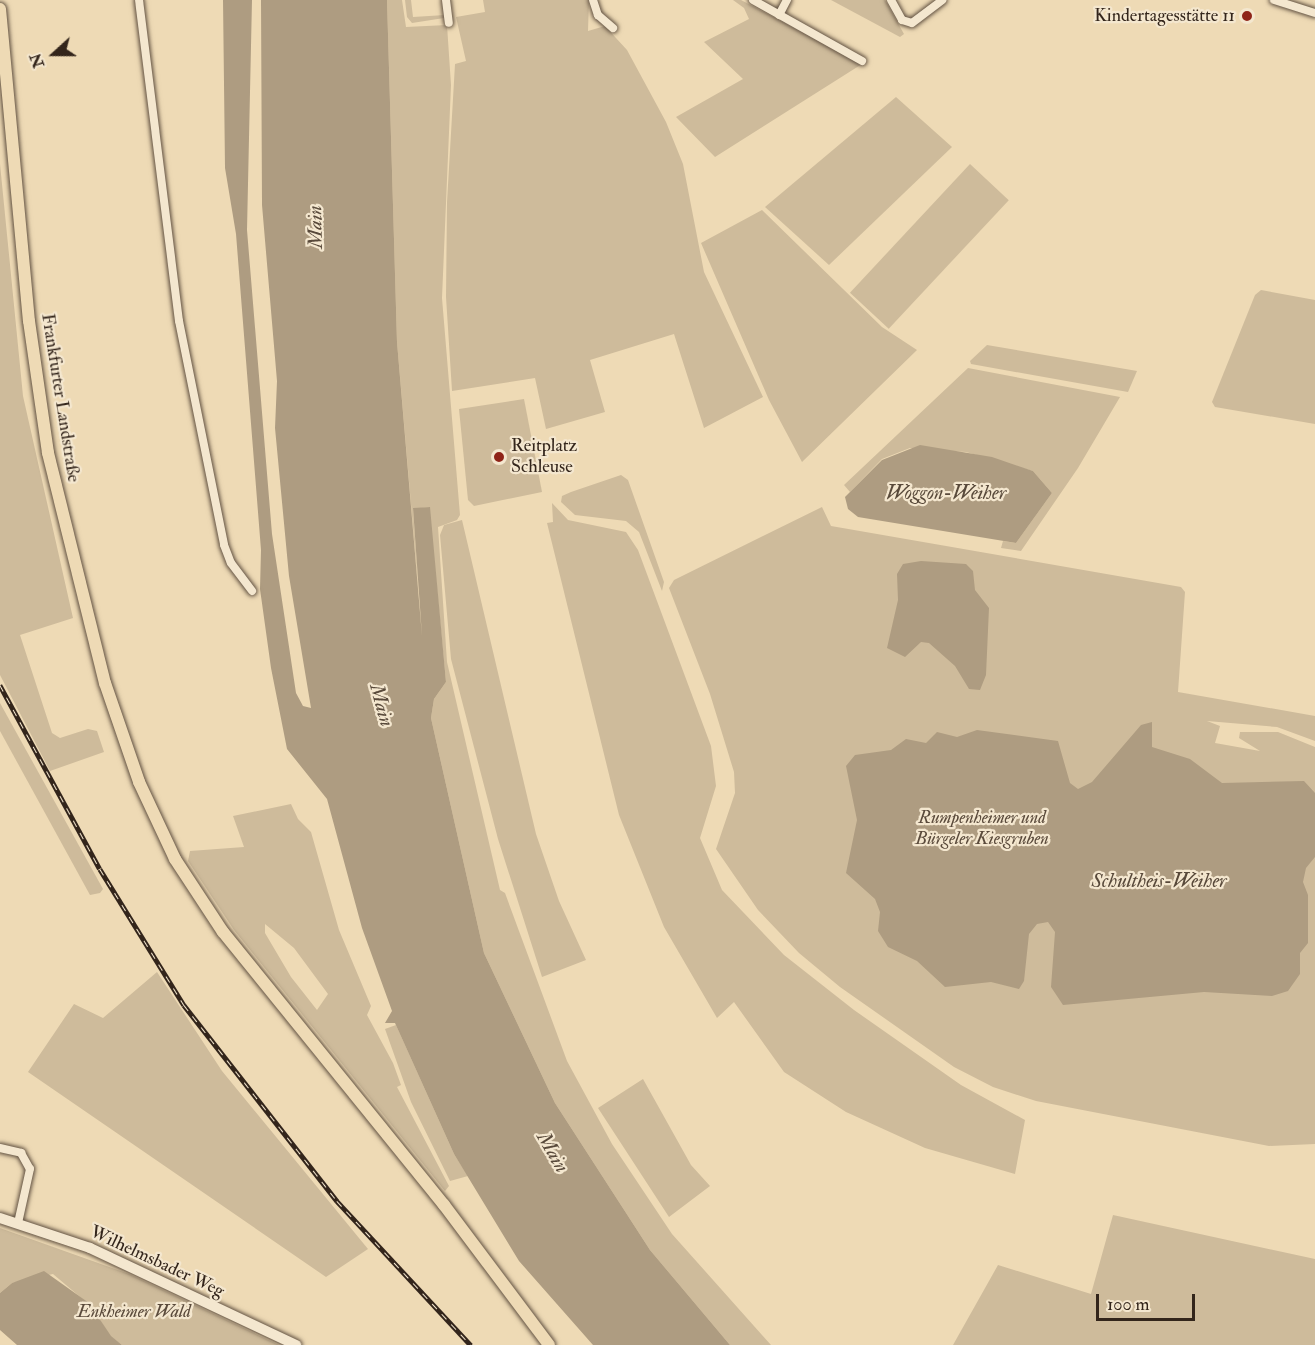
<!DOCTYPE html>
<meta charset="utf-8">
<style>
body{margin:0}
#map{position:relative;width:1315px;height:1345px;overflow:hidden;background:#eedab5;font-family:"IM FELL Double Pica",serif}
div>[style]{position:absolute}
[style*='--x']{left:calc(var(--x)*1px);top:calc(var(--y)*1px);width:calc(var(--w)*1px);rotate:calc(var(--a)*1deg)}
.green>*{inset:0;background:#cebb9b;transform-origin:0 0}
.water>*{inset:0;background:#ae9c81}
.roads{filter:drop-shadow(0 0 2px #625242) drop-shadow(0 0 2px #625242)}
.street>*{height:8px;margin:-4px;padding:0 4px;transform-origin:4px;border-radius:4px;background:#f4e7cf}
.secondary>*{height:10px;margin:-5px;padding:0 5px;transform-origin:5px;border-radius:5px;background:#f4e7cf}
.primary>*{height:12px;margin:-6px;padding:0 6px;transform-origin:6px;border-radius:6px;background:#eedab5}
.rail>*{height:4.5px;margin-top:-2.25px;transform-origin:0;background:repeating-linear-gradient(90deg,#f4e7cf 0 7px,#33251b 0 14px);box-sizing:border-box;border-block:2px solid #33251b}
.dots>*{width:16px;height:16px;translate:-50% -50%;box-sizing:border-box;border:3px solid #f4e7cf;border-radius:50%}
span{translate:-50% -50%;white-space:nowrap;text-align:center;line-height:1.15;-webkit-text-stroke:4.5px #f4e7cf;paint-order:stroke}
.poi-label{font-size:18px;color:#33251b}
.right{translate:-100% -50%;text-align:right}
.left{translate:0 -50%;text-align:left}
.street-label{font-size:18px;color:#33251b}
.park-label{font-size:18px;color:#5a4a3b;font-style:italic}
.water-label{font-size:20px;color:#58493a;font-style:italic}
.north{position:absolute;left:24px;top:24px;width:60px;height:60px;-webkit-text-stroke:4px #f4e7cf;paint-order:stroke;rotate:249deg;font-size:16px;font-weight:700;line-height:24px;text-align:center;color:#33251b}
.north::after{content:'';display:block;margin:auto;width:21px;height:27px;background:#33251b;clip-path:polygon(50% 0,100% 100%,50% 72%,0 100%)}
.scale{position:absolute;left:1096px;top:1294px;width:99px;height:27px;box-sizing:border-box;border:3px solid #33251b;border-top:0;padding-left:8px;font-size:18px;line-height:21px;white-space:nowrap;color:#33251b;-webkit-text-stroke:4px #f4e7cf;paint-order:stroke}
</style>
<div id="map">
<div class="green">
<i style="clip-path:polygon(387px 0,402px 0,406px 27px,447px 25px,451px 85px,442px 298px,460px 515px,457px 520px,438px 527px,447px 662px,500px 890px,505px 893px,567px 1061px,612px 1144px,672px 1234px,771px 1345px,730px 1345px,650px 1250px,555px 1103px,484px 953px,431px 718px,434px 699px,446px 682px,429px 507px,413px 509px,419px 597px,397px 342px)"></i>
<i style="clip-path:polygon(405px 0,411px 0,413px 17px,445px 15px,444px 18px,412px 23px,407px 17px)"></i>
<i style="clip-path:polygon(483px 0,589px 0,588px 31px,605px 26px,627px 50px,666px 122px,683px 164px,704px 272px,763px 397px,704px 428px,674px 334px,590px 360px,605px 412px,546px 429px,535px 378px,452px 391px,446px 297px,447px 202px,455px 64px,466px 61px,456px 17px,485px 12px)"></i>
<i style="clip-path:polygon(733px 0,741px 0,862px 64px,715px 157px,676px 117px,743px 79px,704px 42px,749px 19px,744px 8px)"></i>
<i style="clip-path:polygon(831px 0,885px 0,904px 34px,900px 37px)"></i>
<i style="clip-path:polygon(896px 97px,952px 147px,829px 265px,765px 207px)"></i>
<i style="clip-path:polygon(0 164px,23px 396px,73px 618px,20px 635px,52px 733px,60px 738px,88px 729px,97px 731px,104px 752px,50px 771px,0 675px)"></i>
<i style="left:970px;top:164px;width:53px;height:176px;rotate:43deg"></i>
<i style="clip-path:polygon(762px 210px,882px 327px,917px 350px,802px 462px,769px 400px,701px 243px)"></i>
<i style="clip-path:polygon(1261px 290px,1315px 300px,1315px 424px,1215px 407px,1212px 402px,1255px 295px)"></i>
<i style="clip-path:polygon(987px 345px,1137px 371px,1128px 392px,971px 364px,970px 361px)"></i>
<i style="clip-path:polygon(968px 368px,1120px 397px,1078px 468px,1021px 551px,1001px 548px,1003px 541px,1016px 543px,1052px 493px,1033px 471px,966px 452px,910px 448px,882px 459px,850px 492px,844px 485px)"></i>
<i style="clip-path:polygon(524px 399px,542px 492px,474px 506px,468px 500px,459px 409px)"></i>
<i style="clip-path:polygon(621px 475px,628px 480px,664px 582px,662px 591px,639px 532px,626px 521px,575px 515px,561px 502px,562px 496px,571px 492px)"></i>
<i style="clip-path:polygon(552px 503px,568px 520px,626px 532px,638px 550px,711px 746px,716px 786px,700px 838px,722px 890px,784px 955px,854px 1010px,961px 1085px,1025px 1120px,1015px 1174px,925px 1148px,846px 1112px,784px 1072px,734px 1002px,717px 1018px,664px 927px,619px 815px,547px 523px,553px 522px)"></i>
<i style="clip-path:polygon(822px 507px,831px 526px,1181px 587px,1185px 592px,1178px 692px,1315px 716px,1315px 741px,1277px 727px,1207px 721px,1220px 726px,1215px 743px,1260px 751px,1239px 738px,1240px 732px,1278px 732px,1315px 747px,1315px 1144px,1269px 1146px,1036px 1101px,993px 1087px,954px 1067px,840px 987px,799px 953px,758px 910px,716px 849px,735px 793px,734px 772px,710px 694px,669px 588px,674px 580px)"></i>
<i style="clip-path:polygon(462px 520px,536px 834px,559px 901px,586px 960px,542px 977px,498px 839px,451px 659px,440px 535px,444px 525px)"></i>
<i style="clip-path:polygon(0 703px,103px 889px,100px 893px,90px 895px,0 731px)"></i>
<i style="clip-path:polygon(evenodd,291px 804px,298px 819px,311px 832px,339px 930px,371px 1006px,367px 1015px,393px 1063px,401px 1085px,397px 1087px,449px 1186px,445px 1191px,234px 930px,188px 861px,190px 851px,244px 847px,233px 816px,291px 804px,265px 924px,294px 948px,328px 994px,317px 1010px,291px 977px,265px 933px,265px 924px)"></i>
<i style="clip-path:polygon(157px 972px,222px 1071px,368px 1249px,326px 1277px,28px 1072px,74px 1004px,103px 1018px)"></i>
<i style="clip-path:polygon(396px 1025px,454px 1154px,468px 1176px,450px 1181px,411px 1102px,385px 1029px)"></i>
<i style="clip-path:polygon(643px 1079px,691px 1165px,710px 1186px,669px 1217px,598px 1108px)"></i>
<i style="clip-path:polygon(1113px 1215px,1315px 1259px,1315px 1345px,953px 1345px,998px 1265px,1091px 1294px)"></i>
<i style="clip-path:polygon(0 1228px,129px 1274px,279px 1345px,122px 1345px,110px 1336px,92px 1307px,53px 1274px,12px 1283px,0 1293px)"></i>
</div>
<div class="water">
<i style="clip-path:polygon(223px 0,252px 0,247px 230px,272px 534px,296px 693px,303px 706px,311px 708px,289px 576px,275px 428px,277px 381px,262px 205px,261px 0,387px 0,397px 342px,422px 636px,413px 508px,430px 507px,446px 682px,434px 699px,431px 718px,484px 953px,555px 1103px,650px 1250px,730px 1345px,593px 1345px,519px 1261px,454px 1154px,395px 1023px,385px 1023px,392px 1011px,362px 928px,327px 799px,287px 749px,271px 668px,260px 589px,261px 550px,236px 234px,225px 168px)"></i>
<i style="clip-path:polygon(920px 445px,992px 457px,1033px 471px,1052px 493px,1016px 543px,858px 517px,848px 509px,845px 497px,882px 460px)"></i>
<i style="clip-path:polygon(921px 561px,966px 564px,973px 571px,975px 590px,989px 608px,986px 675px,980px 690px,969px 689px,955px 666px,929px 643px,921px 642px,905px 657px,887px 648px,898px 600px,897px 574px,903px 564px)"></i>
<i style="clip-path:polygon(1152px 722px,1152px 747px,1190px 759px,1222px 783px,1304px 781px,1315px 793px,1315px 857px,1306px 868px,1303px 882px,1308px 895px,1308px 943px,1300px 953px,1300px 974px,1288px 991px,1272px 996px,1204px 992px,1063px 1005px,1051px 987px,1055px 932px,1048px 922px,1037px 924px,1029px 934px,1024px 981px,1019px 989px,991px 982px,945px 987px,917px 961px,888px 947px,878px 931px,880px 912px,875px 899px,846px 873px,857px 820px,846px 766px,855px 755px,891px 750px,906px 739px,926px 743px,937px 732px,957px 737px,977px 730px,1058px 741px,1070px 783px,1078px 789px,1092px 782px,1141px 725px)"></i>
<i style="clip-path:polygon(44px 1271px,89px 1303px,111px 1336px,122px 1345px,17px 1345px,0 1330px,0 1293px,12px 1283px)"></i>
</div>
<div class="roads">
<div class="street">
<i style="--x:139;--y:0;--w:323;--a:82.9"></i>
<i style="--x:179;--y:321;--w:228;--a:78.6"></i>
<i style="--x:224;--y:545;--w:19;--a:69"></i>
<i style="--x:231;--y:563;--w:35;--a:53"></i>
<i style="--x:446;--y:0;--w:23;--a:83"></i>
<i style="--x:593;--y:0;--w:16;--a:72"></i>
<i style="--x:598;--y:15;--w:20;--a:41"></i>
<i style="--x:753;--y:0;--w:125;--a:29.2"></i>
<i style="--x:891;--y:0;--w:23;--a:61"></i>
<i style="--x:902;--y:20;--w:10;--a:17"></i>
<i style="--x:912;--y:23;--w:38;--a:-37"></i>
<i style="--x:1274;--y:0;--w:43;--a:17.6"></i>
<i style="--x:779;--y:15;--w:17;--a:-62"></i>
<i style="--x:0;--y:1148;--w:22;--a:13"></i>
<i style="--x:21;--y:1153;--w:18;--a:61"></i>
<i style="--x:30;--y:1169;--w:55;--a:102.5"></i>
</div>
<div class="secondary">
<i style="--x:0;--y:1218;--w:95;--a:18.4"></i>
<i style="--x:90;--y:1248;--w:228;--a:25.2"></i>
</div>
<div class="primary">
<i style="--x:0;--y:9;--w:313;--a:84.7"></i>
<i style="--x:29;--y:321;--w:133;--a:81.8"></i>
<i style="--x:48;--y:453;--w:237;--a:76.1"></i>
<i style="--x:105;--y:683;--w:105;--a:71"></i>
<i style="--x:139;--y:782;--w:85;--a:64.9"></i>
<i style="--x:175;--y:859;--w:87;--a:56.7"></i>
<i style="--x:223;--y:932;--w:351;--a:51"></i>
<i style="--x:444;--y:1205;--w:175;--a:53.1"></i>
</div>
</div>
<div class="rail">
<i style="--x:0;--y:685;--w:209;--a:61.5"></i>
<i style="--x:100;--y:869;--w:160;--a:58.3"></i>
<i style="--x:184;--y:1005;--w:249;--a:52"></i>
<i style="--x:337;--y:1201;--w:197;--a:47.1"></i>
</div>
<div class="dots">
<i style="left:1247px;top:16px;background:#8f2418"></i>
<i style="left:499px;top:457px;background:#8f2418"></i>
</div>
<div class="poi-label">
<span class="right" style="left:1235px;top:16px">Kindertagesstätte 11</span>
<span class="left" style="left:511px;top:457px">Reitplatz<br>Schleuse</span>
</div>
<div class="street-label">
<span style="left:60px;top:398px;rotate:81deg">Frankfurter Landstraße</span>
<span style="left:157px;top:1262px;rotate:25deg">Wilhelmsbader Weg</span>
</div>
<div class="park-label">
<span style="left:982px;top:829px">Rumpenheimer und<br>Bürgeler Kiesgruben</span>
<span style="left:134px;top:1312px">Enkheimer Wald</span>
</div>
<div class="water-label">
<span style="left:315px;top:227px;rotate:-91deg">Main</span>
<span style="left:946px;top:492px">Woggon-Weiher</span>
<span style="left:382px;top:705px;rotate:75deg">Main</span>
<span style="left:1159px;top:880px">Schultheis-Weiher</span>
<span style="left:553px;top:1152px;rotate:60deg">Main</span>
</div>
<div class="north">N</div>
<div class="scale">100 m</div>
</div>
